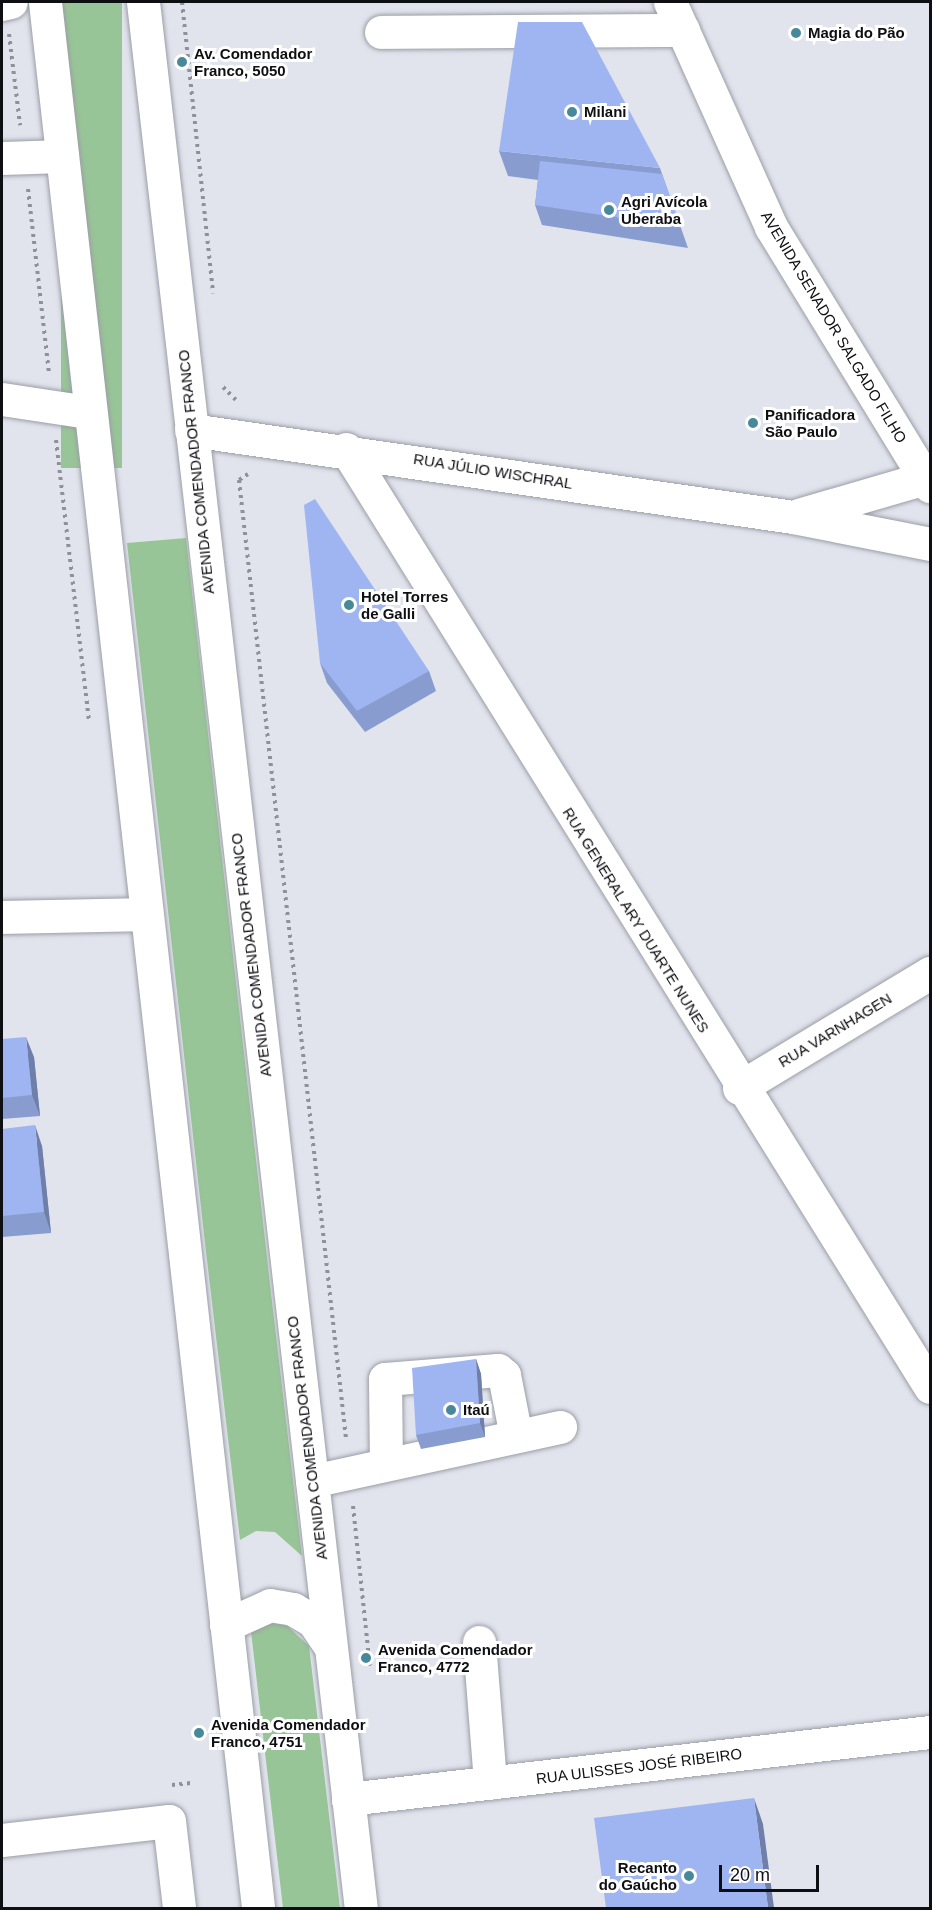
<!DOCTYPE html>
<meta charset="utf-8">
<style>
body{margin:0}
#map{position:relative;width:932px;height:1910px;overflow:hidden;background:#e1e4ed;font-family:Arial,sans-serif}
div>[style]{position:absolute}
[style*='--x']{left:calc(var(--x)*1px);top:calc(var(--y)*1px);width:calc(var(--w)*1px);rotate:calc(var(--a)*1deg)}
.green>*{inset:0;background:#98c597;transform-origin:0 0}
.path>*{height:4px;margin-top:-2px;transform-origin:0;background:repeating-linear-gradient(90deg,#8f9198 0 3px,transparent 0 7.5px)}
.roads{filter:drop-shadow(0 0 2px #9b9ea6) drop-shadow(0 0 2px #9b9ea6)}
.minor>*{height:33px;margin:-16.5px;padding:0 16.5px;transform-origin:16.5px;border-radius:16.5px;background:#fff}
.major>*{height:33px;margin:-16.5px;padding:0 16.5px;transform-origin:16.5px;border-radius:16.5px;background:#fff}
.highway>*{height:33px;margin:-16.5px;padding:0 16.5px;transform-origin:16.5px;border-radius:16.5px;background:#fff}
.wall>*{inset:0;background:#899cd0}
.shaded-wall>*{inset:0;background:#6f7fa9}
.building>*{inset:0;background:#9fb5f2}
.dots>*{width:16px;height:16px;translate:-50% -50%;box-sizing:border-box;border:3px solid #fff;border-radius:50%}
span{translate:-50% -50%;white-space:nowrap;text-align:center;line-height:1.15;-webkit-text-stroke:6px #fff;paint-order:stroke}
.poi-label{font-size:15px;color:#0e0f12;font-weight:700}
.left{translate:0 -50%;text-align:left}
.right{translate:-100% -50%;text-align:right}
.street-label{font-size:15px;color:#0e0f12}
.frame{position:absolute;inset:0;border:3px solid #0e0f12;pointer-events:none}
.scale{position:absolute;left:719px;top:1865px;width:100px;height:27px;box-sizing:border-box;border:3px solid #0e0f12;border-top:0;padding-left:8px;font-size:18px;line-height:21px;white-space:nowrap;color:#0e0f12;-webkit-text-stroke:4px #fff;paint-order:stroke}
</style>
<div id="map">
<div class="green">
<i style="left:61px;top:2px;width:61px;height:466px"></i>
<i style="clip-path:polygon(186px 538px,271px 1293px,302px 1556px,275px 1532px,256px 1531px,240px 1540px,205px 1243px,127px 543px)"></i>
<i style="clip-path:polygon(267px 1623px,285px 1624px,309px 1646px,340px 1908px,283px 1908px,251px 1631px)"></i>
</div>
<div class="path">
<i style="--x:182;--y:2;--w:293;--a:83.9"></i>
<i style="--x:9;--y:34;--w:92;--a:83.1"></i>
<i style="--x:28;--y:189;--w:185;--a:83.5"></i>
<i style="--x:223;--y:387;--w:18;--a:45"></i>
<i style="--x:56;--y:440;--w:283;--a:83.3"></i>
<i style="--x:248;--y:474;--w:11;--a:146"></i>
<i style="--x:239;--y:480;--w:965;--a:83.63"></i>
<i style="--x:353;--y:1506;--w:164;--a:84"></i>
<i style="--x:172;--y:1785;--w:19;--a:-6"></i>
</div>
<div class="roads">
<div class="minor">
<i style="--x:2;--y:4;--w:9;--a:-13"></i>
<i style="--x:381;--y:32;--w:302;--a:-0.4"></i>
<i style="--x:2;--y:158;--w:60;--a:-1.9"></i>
<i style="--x:2;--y:399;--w:87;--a:8.6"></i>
<i style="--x:191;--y:430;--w:608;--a:8.22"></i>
<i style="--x:793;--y:517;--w:140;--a:11.1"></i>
<i style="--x:346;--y:449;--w:1105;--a:58.09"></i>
<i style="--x:798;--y:515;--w:132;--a:-16.2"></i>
<i style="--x:2;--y:917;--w:143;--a:-1.2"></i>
<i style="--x:739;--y:1088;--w:223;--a:-31.1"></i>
<i style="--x:386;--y:1464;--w:85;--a:-90.7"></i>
<i style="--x:385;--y:1379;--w:113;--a:-4.6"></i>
<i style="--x:498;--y:1370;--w:8;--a:40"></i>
<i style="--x:504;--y:1375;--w:62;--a:78.9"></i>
<i style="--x:312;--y:1481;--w:254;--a:-12.3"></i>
<i style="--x:479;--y:1642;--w:141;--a:85.5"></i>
<i style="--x:348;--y:1799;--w:586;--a:-6.57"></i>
<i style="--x:2;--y:1840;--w:168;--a:-6.5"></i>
<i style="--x:169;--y:1821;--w:88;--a:83.4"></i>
</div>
<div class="major">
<i style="--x:670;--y:2;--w:247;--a:65.8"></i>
<i style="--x:771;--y:227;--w:304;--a:58.5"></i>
</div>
<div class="highway">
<i style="--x:45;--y:2;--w:1918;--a:83.62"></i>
<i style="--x:143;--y:2;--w:1918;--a:83.48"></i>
<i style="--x:226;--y:1625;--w:48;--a:-24.4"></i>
<i style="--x:270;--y:1605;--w:23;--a:10"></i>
<i style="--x:293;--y:1609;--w:23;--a:31"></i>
<i style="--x:313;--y:1621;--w:30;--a:56"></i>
</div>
</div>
<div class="wall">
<i style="clip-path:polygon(499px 151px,660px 168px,688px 248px,542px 225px,535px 205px,538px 180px,508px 176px)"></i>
<i style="clip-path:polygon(320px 663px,429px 671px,436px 691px,365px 732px,327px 683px)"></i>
<i style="clip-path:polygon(2px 1039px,34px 1057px,40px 1116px,2px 1119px)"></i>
<i style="clip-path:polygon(2px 1129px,42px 1146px,51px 1233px,2px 1237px)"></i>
<i style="clip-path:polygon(476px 1359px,481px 1374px,485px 1437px,421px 1449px,416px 1435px)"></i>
</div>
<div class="shaded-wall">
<i style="clip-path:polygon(26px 1037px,34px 1057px,40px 1116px,32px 1095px)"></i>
<i style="clip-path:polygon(35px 1125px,42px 1146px,51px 1233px,44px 1212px)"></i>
<i style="clip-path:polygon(476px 1359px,481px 1374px,485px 1437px,480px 1423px)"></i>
<i style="clip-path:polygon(754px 1798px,763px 1824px,774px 1908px,768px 1908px)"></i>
</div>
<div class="building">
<i style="clip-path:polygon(518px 22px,582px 22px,660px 168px,499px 151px)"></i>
<i style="clip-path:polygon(540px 161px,662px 174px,681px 227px,535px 205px)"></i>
<i style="clip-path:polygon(315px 499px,429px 671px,357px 711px,320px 663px,304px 505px)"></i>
<i style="clip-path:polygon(26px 1037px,32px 1095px,2px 1098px,2px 1039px)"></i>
<i style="clip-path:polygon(35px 1125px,44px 1212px,2px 1216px,2px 1129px)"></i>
<i style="clip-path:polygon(476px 1359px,480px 1423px,416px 1435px,412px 1368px)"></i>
<i style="clip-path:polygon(754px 1798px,768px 1908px,606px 1908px,594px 1818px)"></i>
</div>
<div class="dots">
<i style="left:796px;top:33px;background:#47899b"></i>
<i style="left:182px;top:62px;background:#47899b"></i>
<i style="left:572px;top:112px;background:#47899b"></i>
<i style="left:609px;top:210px;background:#47899b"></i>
<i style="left:753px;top:423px;background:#47899b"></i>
<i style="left:349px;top:605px;background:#47899b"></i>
<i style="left:451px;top:1410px;background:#47899b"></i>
<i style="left:366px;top:1658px;background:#47899b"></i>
<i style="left:199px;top:1733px;background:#47899b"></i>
<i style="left:689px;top:1876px;background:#47899b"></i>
</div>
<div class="poi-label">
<span class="left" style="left:808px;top:33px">Magia do Pão</span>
<span class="left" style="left:194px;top:62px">Av. Comendador<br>Franco, 5050</span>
<span class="left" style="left:584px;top:112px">Milani</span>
<span class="left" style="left:621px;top:210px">Agri Avícola<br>Uberaba</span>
<span class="left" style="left:765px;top:423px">Panificadora<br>São Paulo</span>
<span class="left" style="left:361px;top:605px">Hotel Torres<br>de Galli</span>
<span class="left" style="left:463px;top:1410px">Itaú</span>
<span class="left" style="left:378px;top:1658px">Avenida Comendador<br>Franco, 4772</span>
<span class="left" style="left:211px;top:1733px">Avenida Comendador<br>Franco, 4751</span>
<span class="right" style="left:677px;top:1876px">Recanto<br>do Gaúcho</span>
</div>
<div class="street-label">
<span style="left:834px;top:327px;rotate:59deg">AVENIDA SENADOR SALGADO FILHO</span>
<span style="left:493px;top:471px;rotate:9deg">RUA JÚLIO WISCHRAL</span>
<span style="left:196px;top:472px;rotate:-96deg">AVENIDA COMENDADOR FRANCO</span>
<span style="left:636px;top:920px;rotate:58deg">RUA GENERAL ARY DUARTE NUNES</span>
<span style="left:251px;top:955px;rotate:-97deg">AVENIDA COMENDADOR FRANCO</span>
<span style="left:835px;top:1030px;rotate:-31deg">RUA VARNHAGEN</span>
<span style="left:307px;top:1438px;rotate:-97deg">AVENIDA COMENDADOR FRANCO</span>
<span style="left:639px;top:1766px;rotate:-7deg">RUA ULISSES JOSÉ RIBEIRO</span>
</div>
<div class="frame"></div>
<div class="scale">20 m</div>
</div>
